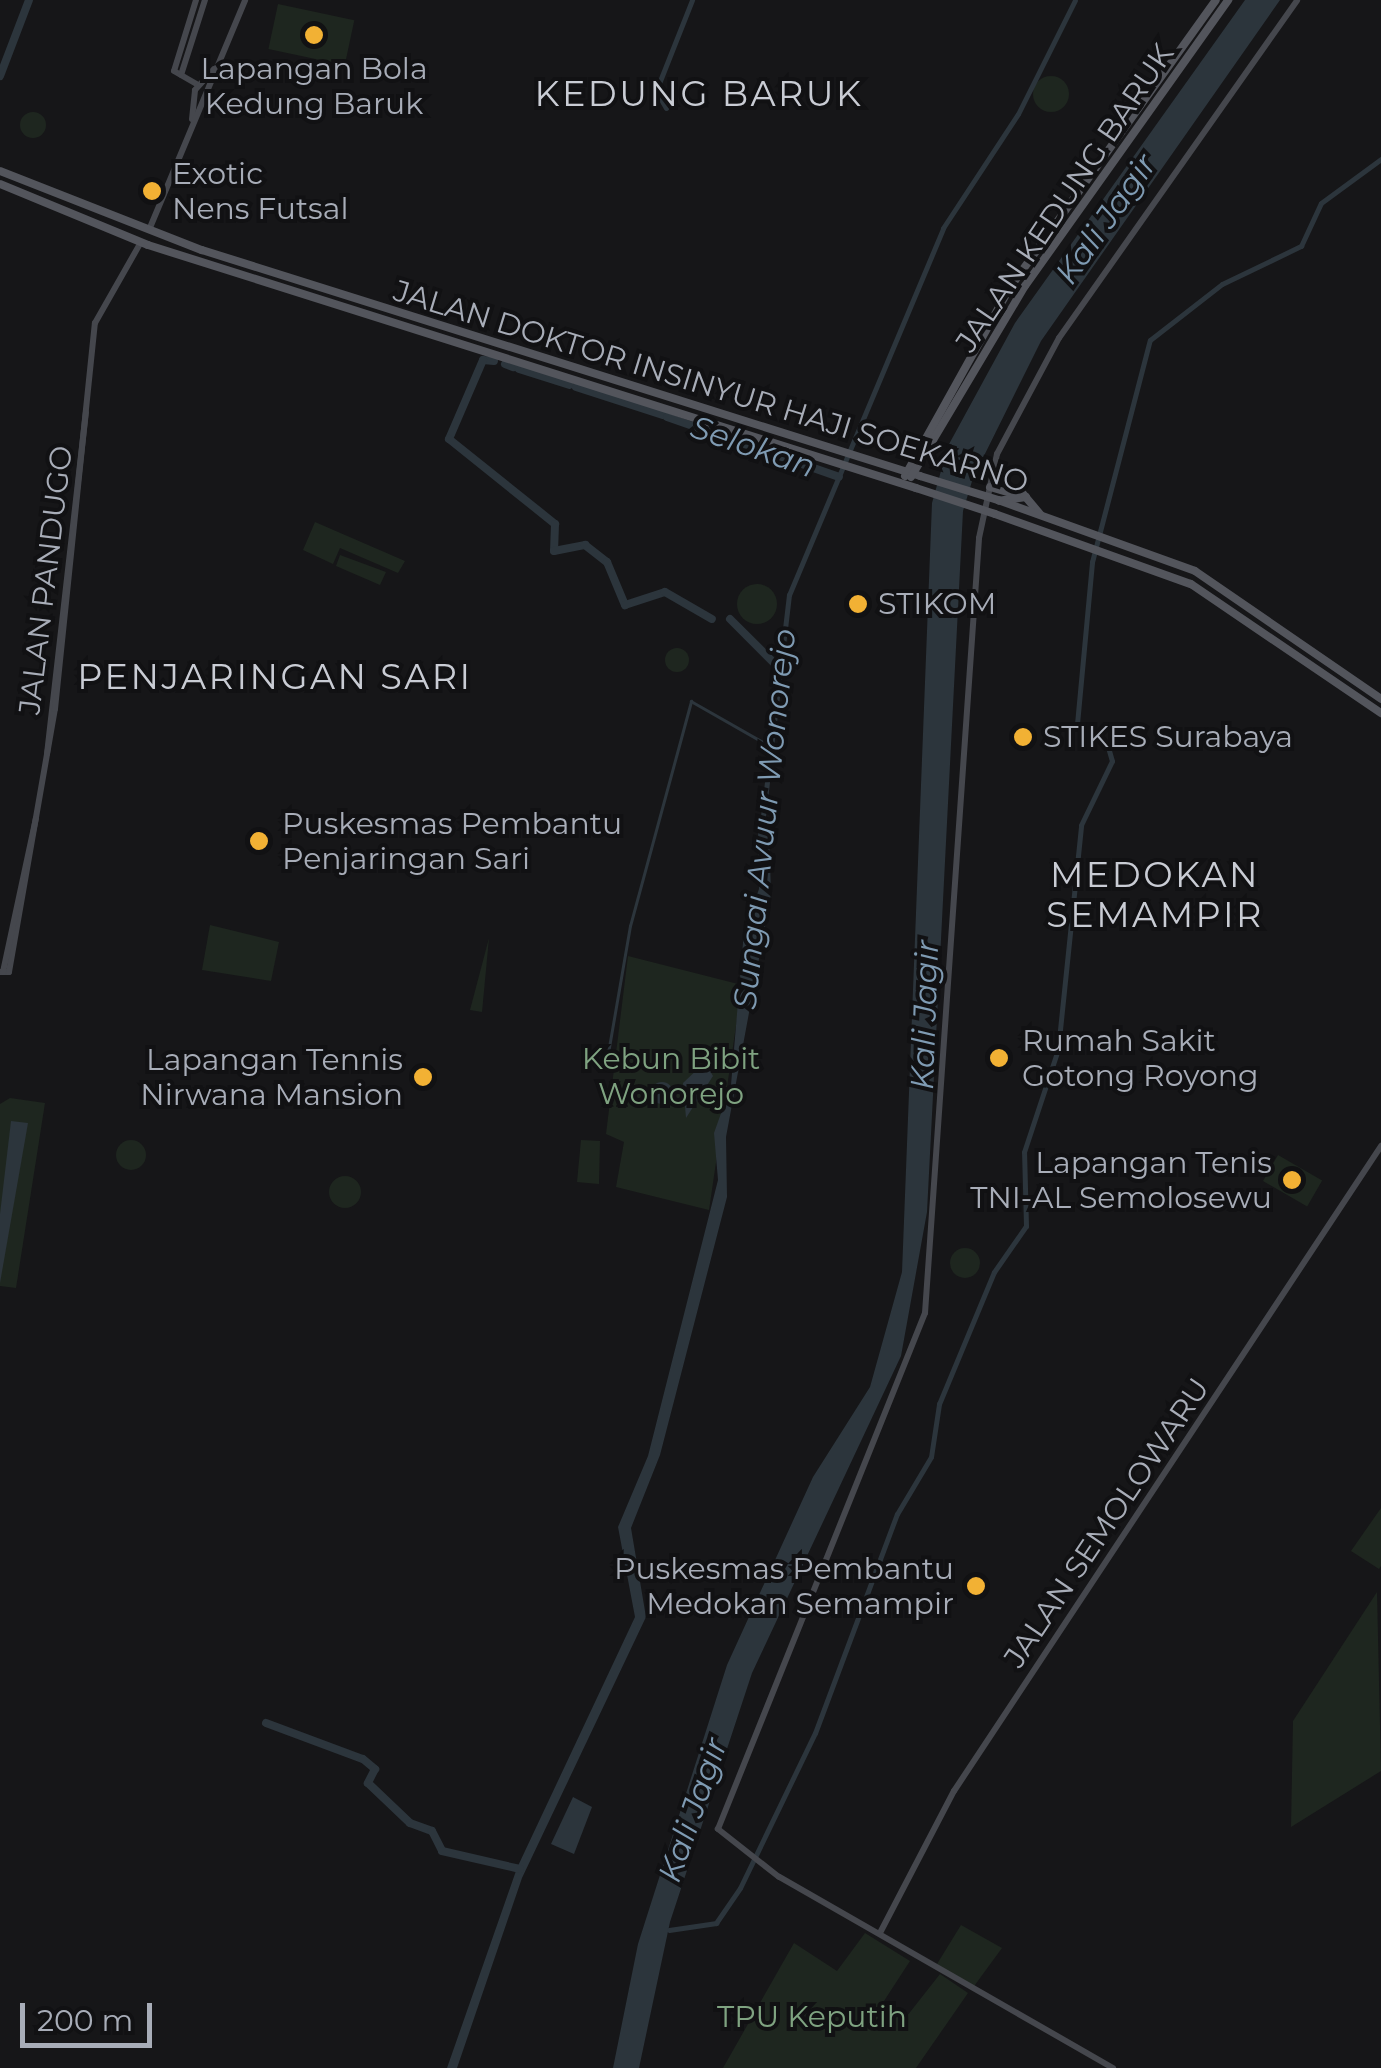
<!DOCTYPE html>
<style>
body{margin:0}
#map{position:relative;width:1381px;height:2068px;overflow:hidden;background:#161618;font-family:Montserrat,sans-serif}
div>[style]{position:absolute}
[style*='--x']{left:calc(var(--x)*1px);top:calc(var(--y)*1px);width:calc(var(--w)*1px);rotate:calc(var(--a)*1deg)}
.green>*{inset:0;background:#1e261f;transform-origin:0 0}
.round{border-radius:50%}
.water>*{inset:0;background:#2c353c}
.stream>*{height:2.5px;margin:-1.25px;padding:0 1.25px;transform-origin:1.25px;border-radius:1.25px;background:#2c353c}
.canal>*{height:5px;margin:-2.5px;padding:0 2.5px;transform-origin:2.5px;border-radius:2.5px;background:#2c353c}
.river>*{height:8px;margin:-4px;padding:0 4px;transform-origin:4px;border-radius:4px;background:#2c353c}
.secondary>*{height:6px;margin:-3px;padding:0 3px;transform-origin:3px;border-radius:3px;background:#45474d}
.primary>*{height:8px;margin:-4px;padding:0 4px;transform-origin:4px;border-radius:4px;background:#53555c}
.primary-bridge>*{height:8px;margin:-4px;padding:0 4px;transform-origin:4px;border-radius:4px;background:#53555c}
.dots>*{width:28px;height:28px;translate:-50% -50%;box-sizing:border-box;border:5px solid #111113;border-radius:50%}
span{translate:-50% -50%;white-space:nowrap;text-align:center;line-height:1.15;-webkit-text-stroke:8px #111113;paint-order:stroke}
.poi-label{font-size:30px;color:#a8adb8}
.left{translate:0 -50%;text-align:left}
.right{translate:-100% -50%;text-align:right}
.street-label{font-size:30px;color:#a8adb8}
.park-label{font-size:30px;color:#7fa381}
.water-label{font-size:32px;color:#7f9bb3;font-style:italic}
.quarter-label{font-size:35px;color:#c9ccd4;letter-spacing:2.5px}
.scale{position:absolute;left:20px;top:2003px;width:132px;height:45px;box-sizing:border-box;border:5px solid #a8adb8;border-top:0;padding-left:12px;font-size:30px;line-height:35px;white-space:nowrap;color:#a8adb8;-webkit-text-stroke:8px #111113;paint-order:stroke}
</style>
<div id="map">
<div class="green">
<i style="left:278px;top:4px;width:78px;height:46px;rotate:12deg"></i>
<i class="round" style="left:1033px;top:76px;width:36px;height:36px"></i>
<i class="round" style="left:20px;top:112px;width:26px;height:26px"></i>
<i class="round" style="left:140px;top:178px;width:24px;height:24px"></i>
<i style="clip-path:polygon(315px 522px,405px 561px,398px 573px,340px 548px,333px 564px,303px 550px)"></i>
<i style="clip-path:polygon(340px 555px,386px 572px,380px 585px,336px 566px)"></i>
<i class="round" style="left:737px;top:584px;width:40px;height:40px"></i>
<i class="round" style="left:665px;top:648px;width:24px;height:24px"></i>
<i style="clip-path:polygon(210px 925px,279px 942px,271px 981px,202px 970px)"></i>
<i style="clip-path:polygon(489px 938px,482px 1012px,470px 1010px)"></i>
<i style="clip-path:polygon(628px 956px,742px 985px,709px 1210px,616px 1187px,624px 1142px,606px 1134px)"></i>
<i style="clip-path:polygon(10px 1098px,45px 1103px,16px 1288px,0 1286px,0 1104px)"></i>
<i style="clip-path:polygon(581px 1140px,600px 1141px,599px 1184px,577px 1182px)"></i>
<i class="round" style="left:116px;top:1140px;width:30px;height:30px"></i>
<i style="left:1278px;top:1155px;width:51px;height:30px;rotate:30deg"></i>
<i class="round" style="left:329px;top:1176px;width:32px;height:32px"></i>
<i class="round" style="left:950px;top:1248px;width:30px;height:30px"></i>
<i style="clip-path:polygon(1381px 1508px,1381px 1566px,1379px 1569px,1351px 1551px)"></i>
<i style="clip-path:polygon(1377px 1592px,1381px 1771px,1291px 1827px,1293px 1721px)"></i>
<i style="clip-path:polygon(961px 1925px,1002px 1948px,972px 1989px,937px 1964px)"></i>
<i style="clip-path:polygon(865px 1933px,910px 1961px,884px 2001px,907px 2016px,940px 1974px,968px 1993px,916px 2068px,723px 2068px,794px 1943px,837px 1971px)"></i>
</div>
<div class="water">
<i style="clip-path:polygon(1245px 0,1280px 0,1041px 341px,973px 478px,963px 511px,927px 1212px,901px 1356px,752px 1673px,670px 1922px,639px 2068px,613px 2068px,638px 1944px,727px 1665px,813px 1477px,870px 1387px,902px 1272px,932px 503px,948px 446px,1015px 323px)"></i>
<i style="clip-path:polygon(758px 826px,769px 829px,771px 894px,726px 1137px,727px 1197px,660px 1455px,631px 1528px,646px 1617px,522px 1878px,457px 2068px,447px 2068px,517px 1868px,635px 1617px,618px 1527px,648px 1456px,718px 1180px,714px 1133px,731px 1085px,744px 931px,759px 889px)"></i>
<i style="clip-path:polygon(705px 1062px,713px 1076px,686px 1118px,683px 1083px)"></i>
<i class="round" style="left:651px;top:1082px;width:22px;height:22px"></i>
<i style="clip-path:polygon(11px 1121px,28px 1123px,0 1283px,0 1214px)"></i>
<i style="clip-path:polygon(573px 1797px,592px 1807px,574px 1854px,551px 1844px)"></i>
</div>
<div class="stream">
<i style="--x:607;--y:1059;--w:135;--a:-80.2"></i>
<i style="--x:630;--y:926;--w:233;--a:-74.8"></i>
<i style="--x:691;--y:701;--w:97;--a:29.7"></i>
</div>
<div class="canal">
<i style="--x:666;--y:108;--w:20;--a:-120"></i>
<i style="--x:656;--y:91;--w:98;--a:-68.4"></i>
<i style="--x:761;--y:833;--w:240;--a:-83.3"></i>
<i style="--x:789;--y:595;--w:398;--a:-67.2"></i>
<i style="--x:943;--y:228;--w:136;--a:-56.7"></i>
<i style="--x:1018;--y:114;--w:127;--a:-63.4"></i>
<i style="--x:669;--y:1930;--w:48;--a:-8.5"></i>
<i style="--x:716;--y:1923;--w:42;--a:-55.6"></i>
<i style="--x:740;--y:1888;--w:172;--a:-64.2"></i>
<i style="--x:815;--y:1733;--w:234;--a:-69.5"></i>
<i style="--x:897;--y:1514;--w:66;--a:-59.2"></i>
<i style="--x:931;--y:1457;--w:54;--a:-81.4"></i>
<i style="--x:939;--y:1404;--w:143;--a:-67.4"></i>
<i style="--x:994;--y:1272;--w:56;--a:-55.2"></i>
<i style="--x:1026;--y:1226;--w:74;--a:-91.5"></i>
<i style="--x:1024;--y:1152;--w:108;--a:-71.7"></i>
<i style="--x:1058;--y:1049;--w:225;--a:-84.1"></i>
<i style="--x:1081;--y:825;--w:71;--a:-64.2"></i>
<i style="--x:1112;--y:761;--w:18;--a:-106"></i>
<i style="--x:1107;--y:744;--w:36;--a:-146"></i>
<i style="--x:1077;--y:724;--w:163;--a:-84.7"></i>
<i style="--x:1092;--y:562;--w:229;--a:-75.4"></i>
<i style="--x:1150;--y:340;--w:91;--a:-37.9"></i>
<i style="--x:1222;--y:284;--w:88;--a:-25.7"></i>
<i style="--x:1301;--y:246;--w:47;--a:-65.1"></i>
<i style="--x:1321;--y:203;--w:74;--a:-36.3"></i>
</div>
<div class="river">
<i style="--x:0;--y:76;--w:81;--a:-69.1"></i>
<i style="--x:494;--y:361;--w:11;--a:-175"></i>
<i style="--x:483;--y:360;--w:86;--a:113.3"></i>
<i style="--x:449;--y:439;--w:136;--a:38.7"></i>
<i style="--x:555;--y:524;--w:27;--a:92"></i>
<i style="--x:554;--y:551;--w:32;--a:-11"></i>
<i style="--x:585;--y:545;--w:28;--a:38"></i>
<i style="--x:607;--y:562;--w:47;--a:67.3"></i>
<i style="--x:625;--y:605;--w:42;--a:-18"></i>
<i style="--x:665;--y:592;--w:54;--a:29.9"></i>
<i style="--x:505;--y:364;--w:9;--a:21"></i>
<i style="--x:519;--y:369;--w:53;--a:17.4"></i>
<i style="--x:576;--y:387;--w:91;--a:17.8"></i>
<i style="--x:667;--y:417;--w:182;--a:19.2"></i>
<i style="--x:730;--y:619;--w:72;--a:45"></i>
<i style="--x:266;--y:1723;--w:103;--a:20.4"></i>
<i style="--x:363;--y:1759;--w:16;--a:40"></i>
<i style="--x:375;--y:1769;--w:16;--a:117"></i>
<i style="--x:368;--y:1783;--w:58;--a:43.6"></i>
<i style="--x:410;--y:1823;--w:23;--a:20"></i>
<i style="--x:432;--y:1831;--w:22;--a:63"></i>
<i style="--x:442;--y:1851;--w:80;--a:13"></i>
</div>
<div class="secondary">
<i style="--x:196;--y:0;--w:74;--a:107.2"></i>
<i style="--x:174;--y:71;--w:28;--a:30"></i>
<i style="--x:181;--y:75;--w:79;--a:-72.3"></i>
<i style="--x:192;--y:119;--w:29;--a:-84"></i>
<i style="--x:195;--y:90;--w:28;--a:-48"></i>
<i style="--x:149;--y:230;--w:249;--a:-67.3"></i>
<i style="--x:47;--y:754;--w:344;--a:-83.5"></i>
<i style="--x:0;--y:972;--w:9;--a:0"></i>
<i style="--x:9;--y:972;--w:267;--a:-80.1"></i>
<i style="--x:55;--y:709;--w:388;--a:-84.1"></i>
<i style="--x:95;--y:323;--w:93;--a:-60.4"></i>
<i style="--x:3;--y:972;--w:157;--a:-77.9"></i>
<i style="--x:881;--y:1931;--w:158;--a:-62.5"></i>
<i style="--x:954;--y:1791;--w:774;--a:-56.49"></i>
<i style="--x:1113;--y:2068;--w:385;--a:-150.2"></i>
<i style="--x:779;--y:1877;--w:78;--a:-141.8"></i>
<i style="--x:718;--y:1829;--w:556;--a:-68.14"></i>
<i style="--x:925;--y:1313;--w:777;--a:-86.01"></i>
<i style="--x:979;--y:538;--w:86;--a:-77.9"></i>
<i style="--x:997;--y:454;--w:132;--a:-61.9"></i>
<i style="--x:1059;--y:338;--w:413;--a:-54.8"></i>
</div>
<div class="primary">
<i style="--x:0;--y:171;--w:217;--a:21.4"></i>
<i style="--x:202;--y:250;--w:753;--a:17.47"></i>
<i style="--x:0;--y:184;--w:160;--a:22.4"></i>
<i style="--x:148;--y:245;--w:806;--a:17.56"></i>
<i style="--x:905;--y:476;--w:214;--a:-60.9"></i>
<i style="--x:1009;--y:289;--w:355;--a:-54.4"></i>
<i style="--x:911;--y:477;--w:222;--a:-59.2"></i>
<i style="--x:1025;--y:286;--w:351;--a:-54.6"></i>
<i style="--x:990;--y:487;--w:37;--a:16"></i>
<i style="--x:1026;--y:497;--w:27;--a:172"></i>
<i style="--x:1019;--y:489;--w:33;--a:50"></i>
<i style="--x:998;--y:500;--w:209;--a:19.8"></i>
<i style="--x:1195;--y:571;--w:226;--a:34.5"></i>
<i style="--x:995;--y:514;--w:208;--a:19.7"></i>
<i style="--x:1191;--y:584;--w:230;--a:34.2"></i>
</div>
<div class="primary-bridge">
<i style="--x:920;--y:476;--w:82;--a:17.1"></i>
<i style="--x:916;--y:488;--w:83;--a:18.2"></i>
</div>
<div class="dots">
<i style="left:314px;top:35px;background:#f2b134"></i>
<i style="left:152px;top:191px;background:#f2b134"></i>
<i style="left:858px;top:604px;background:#f2b134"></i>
<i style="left:1023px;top:737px;background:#f2b134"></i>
<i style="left:259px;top:841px;background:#f2b134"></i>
<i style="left:999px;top:1058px;background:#f2b134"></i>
<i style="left:423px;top:1077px;background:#f2b134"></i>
<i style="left:1292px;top:1180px;background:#f2b134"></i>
<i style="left:976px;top:1586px;background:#f2b134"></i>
</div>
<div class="poi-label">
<span style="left:314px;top:86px">Lapangan Bola<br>Kedung Baruk</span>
<span class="left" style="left:172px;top:191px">Exotic<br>Nens Futsal</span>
<span class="left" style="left:878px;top:604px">STIKOM</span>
<span class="left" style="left:1043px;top:737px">STIKES Surabaya</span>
<span class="left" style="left:282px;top:841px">Puskesmas Pembantu<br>Penjaringan Sari</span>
<span class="left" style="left:1022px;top:1058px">Rumah Sakit<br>Gotong Royong</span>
<span class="right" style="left:403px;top:1077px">Lapangan Tennis<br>Nirwana Mansion</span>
<span class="right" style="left:1272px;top:1180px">Lapangan Tenis<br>TNI-AL Semolosewu</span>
<span class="right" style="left:954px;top:1586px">Puskesmas Pembantu<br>Medokan Semampir</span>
</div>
<div class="street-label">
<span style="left:1065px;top:198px;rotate:-56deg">JALAN KEDUNG BARUK</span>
<span style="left:711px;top:387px;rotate:17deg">JALAN DOKTOR INSINYUR HAJI SOEKARNO</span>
<span style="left:46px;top:580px;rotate:-83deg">JALAN PANDUGO</span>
<span style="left:1107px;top:1523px;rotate:-56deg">JALAN SEMOLOWARU</span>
</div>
<div class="park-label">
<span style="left:671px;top:1076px">Kebun Bibit<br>Wonorejo</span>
<span style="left:812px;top:2017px">TPU Keputih</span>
</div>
<div class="water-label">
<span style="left:1106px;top:219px;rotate:-55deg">Kali Jagir</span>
<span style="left:753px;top:447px;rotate:19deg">Selokan</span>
<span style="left:765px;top:819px;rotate:-84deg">Sungai Avuur Wonorejo</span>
<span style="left:925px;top:1015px;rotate:-88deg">Kali Jagir</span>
<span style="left:693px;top:1810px;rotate:-71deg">Kali Jagir</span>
</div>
<div class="quarter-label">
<span style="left:699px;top:94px">KEDUNG BARUK</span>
<span style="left:275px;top:677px">PENJARINGAN SARI</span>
<span style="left:1155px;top:895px">MEDOKAN<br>SEMAMPIR</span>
</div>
<div class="scale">200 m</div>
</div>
